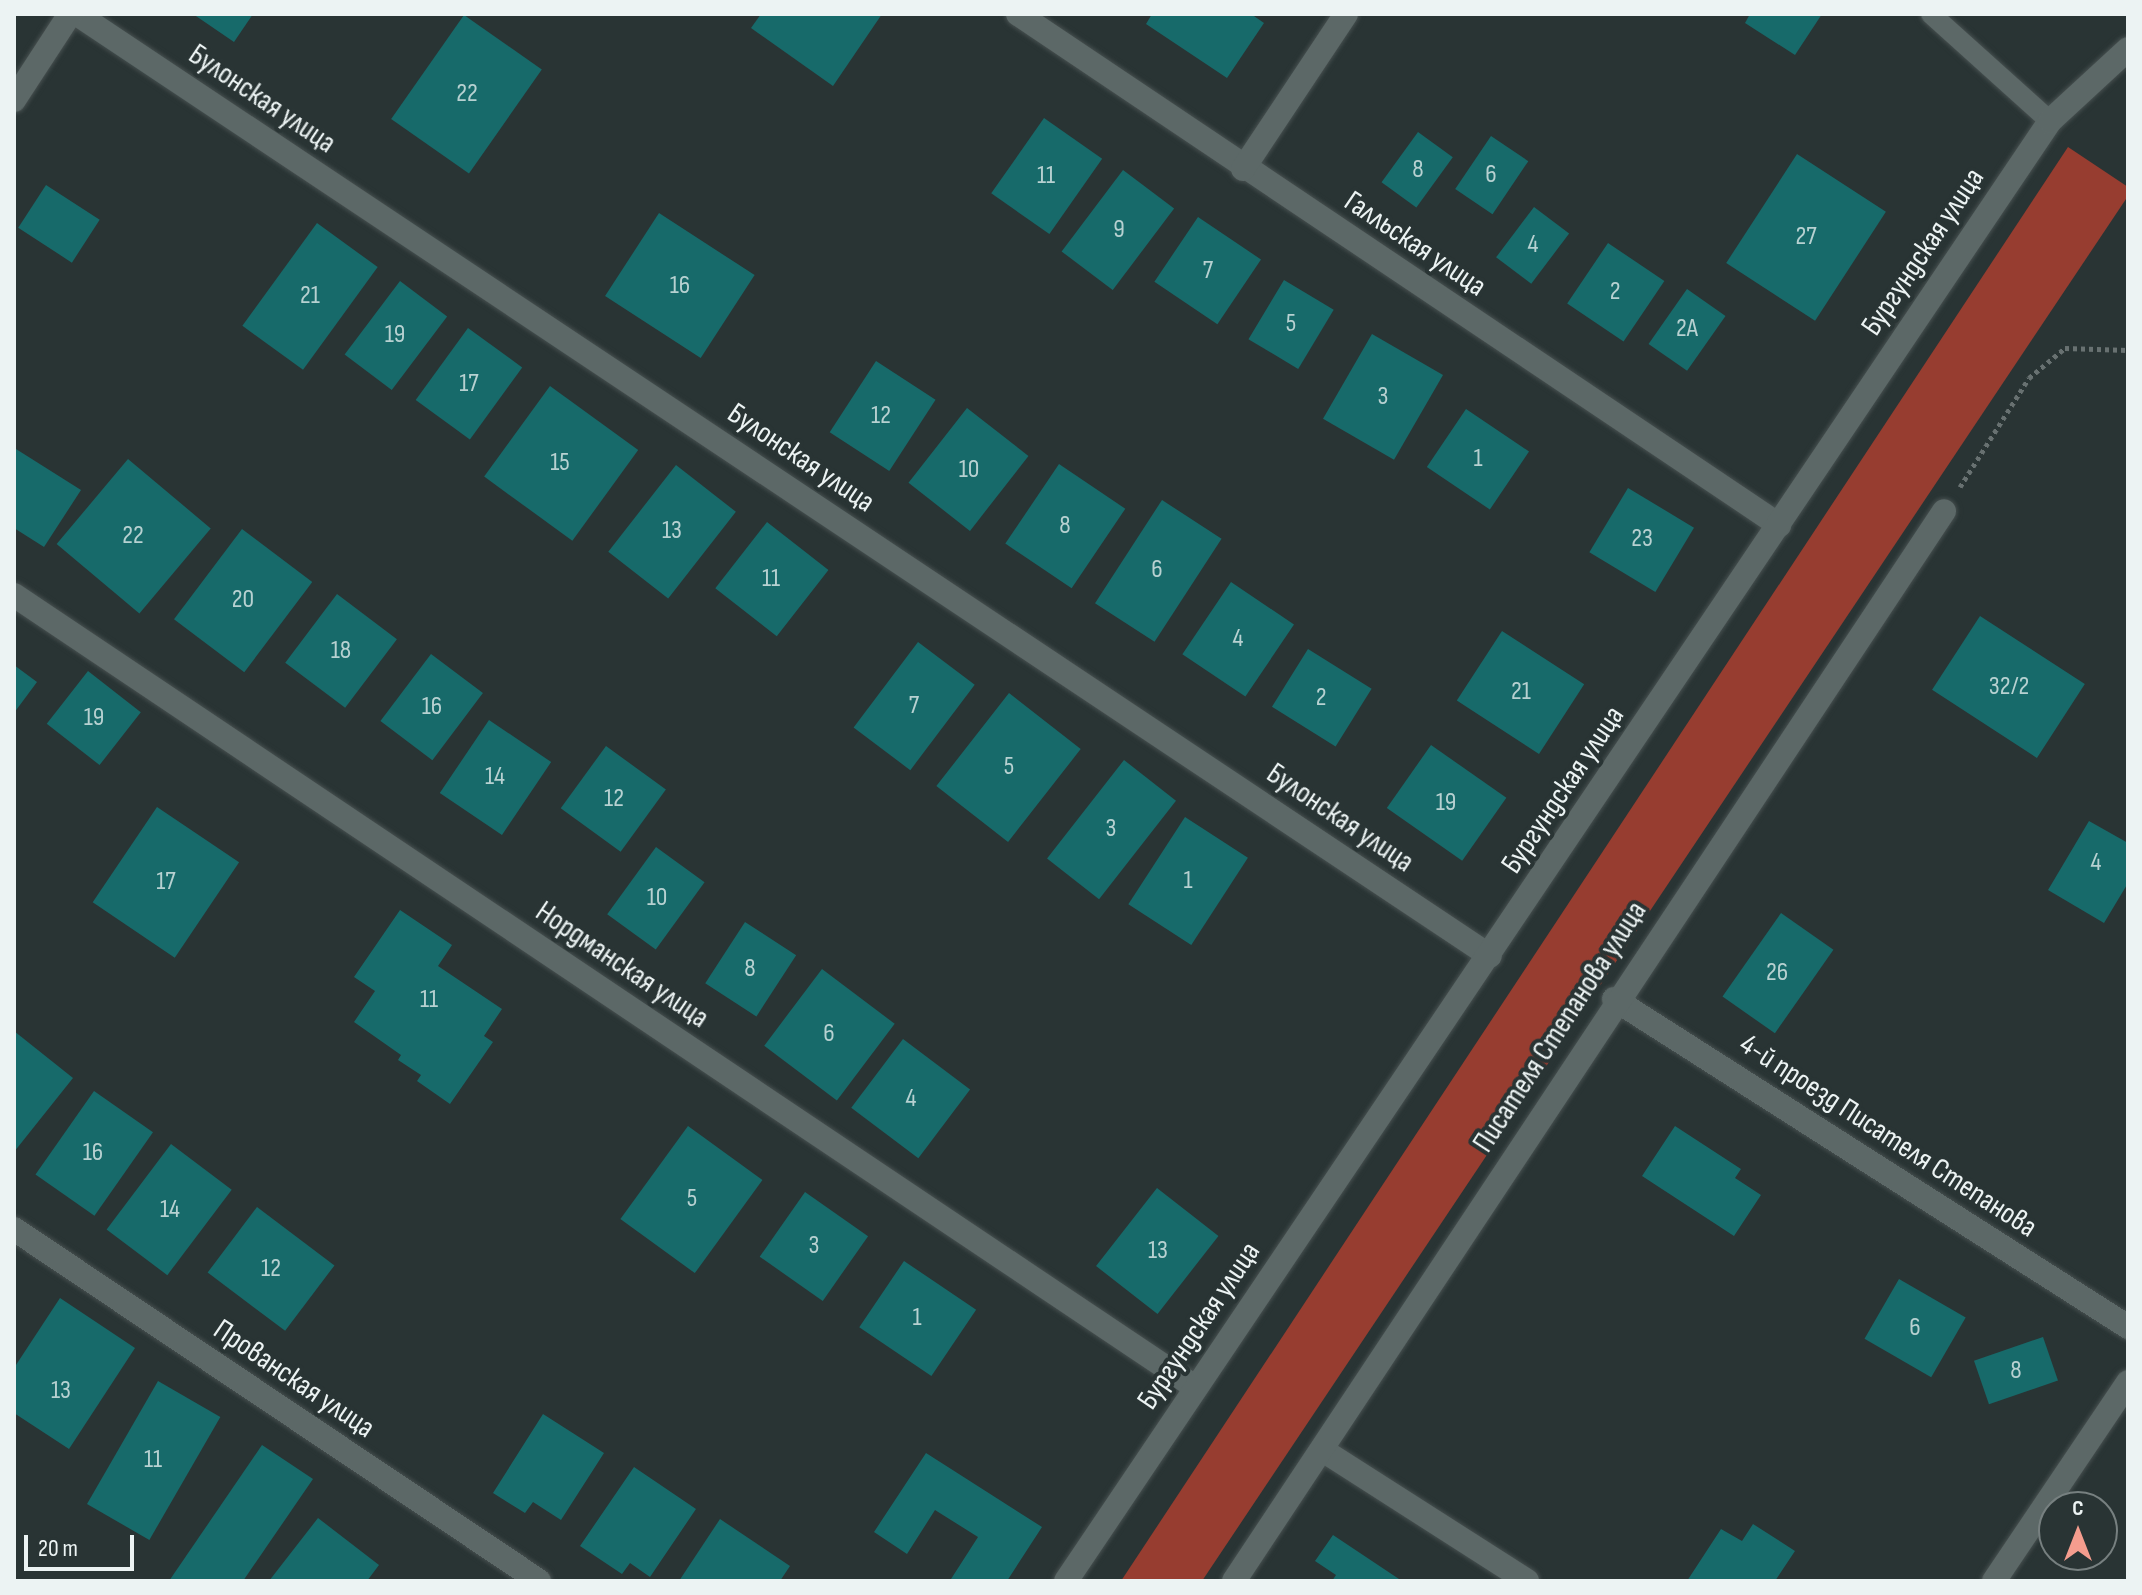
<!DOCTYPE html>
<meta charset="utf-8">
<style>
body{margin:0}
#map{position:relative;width:2142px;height:1595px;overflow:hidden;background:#293434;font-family:"Sofia Sans Condensed",sans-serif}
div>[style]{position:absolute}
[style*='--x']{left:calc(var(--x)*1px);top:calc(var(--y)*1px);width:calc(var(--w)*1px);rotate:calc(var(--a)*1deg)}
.forest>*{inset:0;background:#973d30}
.building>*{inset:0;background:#176a6a;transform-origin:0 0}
.path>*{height:5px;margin-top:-2.5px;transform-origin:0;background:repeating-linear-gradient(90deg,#687171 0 4px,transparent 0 8px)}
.roads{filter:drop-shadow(0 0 2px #464f4f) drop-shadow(0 0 2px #464f4f)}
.lane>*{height:20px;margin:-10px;padding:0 10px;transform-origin:10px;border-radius:10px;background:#5c6867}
.street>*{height:24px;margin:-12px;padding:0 12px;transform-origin:12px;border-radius:12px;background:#5c6867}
span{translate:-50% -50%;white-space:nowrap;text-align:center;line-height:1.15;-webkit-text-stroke:8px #293434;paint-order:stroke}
.number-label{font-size:26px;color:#b7d1d1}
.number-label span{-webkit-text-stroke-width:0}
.street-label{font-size:30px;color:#ecf3f3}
.frame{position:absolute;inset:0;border:16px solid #ecf3f3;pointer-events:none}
.north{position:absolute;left:2038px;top:1491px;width:80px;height:80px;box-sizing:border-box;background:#293434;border:2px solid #778080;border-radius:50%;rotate:0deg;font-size:22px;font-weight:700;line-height:32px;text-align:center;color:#ecf3f3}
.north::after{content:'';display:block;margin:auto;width:28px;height:36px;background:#f59d8e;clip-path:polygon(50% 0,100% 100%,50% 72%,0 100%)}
.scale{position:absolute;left:24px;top:1535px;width:110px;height:36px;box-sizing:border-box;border:4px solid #ecf3f3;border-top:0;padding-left:10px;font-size:24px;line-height:28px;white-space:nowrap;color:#ecf3f3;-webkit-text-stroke:6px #293434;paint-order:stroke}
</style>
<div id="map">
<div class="forest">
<i style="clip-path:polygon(2068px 147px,2128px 187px,2128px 196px,1202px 1581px,1121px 1581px)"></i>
</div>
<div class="building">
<i style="clip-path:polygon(193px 14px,253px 14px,234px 42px)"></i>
<i style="clip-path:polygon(761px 14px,882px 14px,833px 86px,751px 28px)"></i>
<i style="clip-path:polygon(1152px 14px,1251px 14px,1264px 23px,1227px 78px,1146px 24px)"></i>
<i style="clip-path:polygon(1750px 14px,1822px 14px,1795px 55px,1745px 23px)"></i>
<i style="left:464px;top:15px;width:95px;height:127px;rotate:35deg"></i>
<i style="left:1044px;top:118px;width:71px;height:92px;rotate:35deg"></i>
<i style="left:1418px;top:132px;width:43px;height:62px;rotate:36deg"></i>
<i style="left:1491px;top:136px;width:45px;height:64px;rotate:34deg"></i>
<i style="left:1797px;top:154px;width:106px;height:130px;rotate:33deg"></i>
<i style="left:1123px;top:170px;width:64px;height:102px;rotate:37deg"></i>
<i style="left:46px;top:185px;width:64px;height:51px;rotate:33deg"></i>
<i style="left:1534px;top:207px;width:44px;height:63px;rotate:37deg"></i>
<i style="left:659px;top:213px;width:114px;height:99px;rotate:33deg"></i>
<i style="left:1198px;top:217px;width:76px;height:78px;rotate:34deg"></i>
<i style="left:317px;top:223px;width:75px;height:127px;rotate:36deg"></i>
<i style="left:1608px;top:243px;width:68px;height:73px;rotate:34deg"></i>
<i style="left:1284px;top:280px;width:58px;height:69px;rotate:31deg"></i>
<i style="left:400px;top:281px;width:59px;height:92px;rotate:37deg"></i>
<i style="left:1687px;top:289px;width:47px;height:67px;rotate:35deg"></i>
<i style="left:468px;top:328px;width:67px;height:89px;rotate:36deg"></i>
<i style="left:1372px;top:334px;width:82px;height:98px;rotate:30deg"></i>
<i style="left:876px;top:361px;width:71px;height:85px;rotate:33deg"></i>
<i style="left:550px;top:386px;width:109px;height:112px;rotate:36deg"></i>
<i style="left:967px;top:408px;width:78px;height:95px;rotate:38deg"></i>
<i style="left:1466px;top:409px;width:76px;height:70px;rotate:34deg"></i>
<i style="clip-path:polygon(16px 449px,81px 490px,44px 547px,14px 528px)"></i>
<i style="left:128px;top:459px;width:108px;height:111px;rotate:40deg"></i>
<i style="left:1059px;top:464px;width:80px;height:96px;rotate:34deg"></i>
<i style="left:676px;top:465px;width:76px;height:110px;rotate:38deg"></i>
<i style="left:1628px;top:488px;width:77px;height:75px;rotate:31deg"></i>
<i style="left:1162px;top:500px;width:71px;height:123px;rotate:33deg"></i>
<i style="left:767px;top:522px;width:78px;height:84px;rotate:38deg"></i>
<i style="left:242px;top:529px;width:88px;height:113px;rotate:37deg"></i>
<i style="left:1231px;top:582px;width:76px;height:87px;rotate:34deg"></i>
<i style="left:337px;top:594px;width:75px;height:86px;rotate:37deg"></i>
<i style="left:1980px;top:616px;width:125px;height:88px;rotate:33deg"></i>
<i style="left:1502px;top:631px;width:98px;height:83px;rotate:33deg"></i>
<i style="left:918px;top:642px;width:71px;height:107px;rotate:37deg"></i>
<i style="left:1308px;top:649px;width:75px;height:68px;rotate:32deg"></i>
<i style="left:431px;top:654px;width:65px;height:84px;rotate:37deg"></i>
<i style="clip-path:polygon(14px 665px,37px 682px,14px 713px)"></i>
<i style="left:88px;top:671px;width:67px;height:67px;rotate:38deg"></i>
<i style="left:1009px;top:693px;width:91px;height:118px;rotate:38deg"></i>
<i style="left:489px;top:720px;width:75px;height:88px;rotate:34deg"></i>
<i style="left:1431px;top:745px;width:92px;height:77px;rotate:35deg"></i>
<i style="left:606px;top:746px;width:74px;height:77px;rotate:36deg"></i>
<i style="left:1124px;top:760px;width:66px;height:125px;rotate:38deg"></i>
<i style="left:157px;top:807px;width:99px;height:115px;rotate:34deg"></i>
<i style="left:1185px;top:817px;width:75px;height:104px;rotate:33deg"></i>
<i style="clip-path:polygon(2089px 821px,2128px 843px,2128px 883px,2104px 923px,2048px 890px)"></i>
<i style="left:656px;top:847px;width:60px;height:83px;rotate:36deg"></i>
<i style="clip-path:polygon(400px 910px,452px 945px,438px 966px,502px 1009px,484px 1036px,493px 1042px,450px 1104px,417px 1081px,421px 1075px,398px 1060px,401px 1055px,354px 1022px,375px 991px,354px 977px)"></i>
<i style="left:1781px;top:913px;width:64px;height:102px;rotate:35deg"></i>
<i style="left:745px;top:922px;width:61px;height:73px;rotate:33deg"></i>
<i style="left:822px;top:969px;width:91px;height:96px;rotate:37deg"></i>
<i style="clip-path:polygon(14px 1031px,73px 1078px,14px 1152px)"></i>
<i style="left:903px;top:1039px;width:84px;height:86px;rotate:37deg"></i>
<i style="left:94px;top:1091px;width:72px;height:102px;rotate:35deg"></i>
<i style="left:688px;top:1126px;width:92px;height:115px;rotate:36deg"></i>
<i style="clip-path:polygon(1675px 1126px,1741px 1169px,1735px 1178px,1761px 1195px,1734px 1236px,1642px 1176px)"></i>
<i style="left:171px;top:1144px;width:76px;height:107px;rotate:37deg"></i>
<i style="left:1157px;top:1188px;width:78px;height:99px;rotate:38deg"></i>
<i style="left:805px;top:1192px;width:77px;height:79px;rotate:35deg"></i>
<i style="left:257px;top:1207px;width:97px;height:82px;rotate:37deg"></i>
<i style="left:904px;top:1261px;width:87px;height:80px;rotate:34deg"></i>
<i style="left:1899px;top:1279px;width:77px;height:69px;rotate:30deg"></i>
<i style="clip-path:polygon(60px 1298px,135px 1348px,69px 1449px,14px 1413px,14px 1368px)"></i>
<i style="left:2043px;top:1337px;width:46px;height:73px;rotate:71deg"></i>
<i style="left:158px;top:1381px;width:72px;height:142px;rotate:30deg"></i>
<i style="clip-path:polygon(543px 1414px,604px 1453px,561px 1520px,533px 1502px,525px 1513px,493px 1493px)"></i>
<i style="clip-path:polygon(262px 1445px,313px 1479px,243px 1581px,169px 1581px)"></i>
<i style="clip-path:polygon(926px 1453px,1042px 1527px,1007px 1581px,951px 1579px,978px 1537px,935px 1510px,907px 1554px,874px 1532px)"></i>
<i style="clip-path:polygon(634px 1467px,696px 1509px,650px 1577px,630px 1563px,622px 1574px,580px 1546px)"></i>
<i style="clip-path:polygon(318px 1518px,379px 1565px,367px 1581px,269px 1581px)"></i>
<i style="clip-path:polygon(720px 1519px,790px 1566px,780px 1581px,679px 1581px)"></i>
<i style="clip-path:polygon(1753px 1524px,1795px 1551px,1775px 1581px,1687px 1581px,1721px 1529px,1742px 1541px)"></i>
<i style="clip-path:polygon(1333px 1535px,1402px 1581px,1332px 1581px,1336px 1575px,1315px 1561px)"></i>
</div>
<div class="path">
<i style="--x:1960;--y:487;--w:129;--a:-57.7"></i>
<i style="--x:2029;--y:378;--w:47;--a:-39.8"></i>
<i style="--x:2065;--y:348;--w:63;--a:1.8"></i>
</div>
<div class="roads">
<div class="lane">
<i style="--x:1931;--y:14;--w:160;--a:42"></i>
</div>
<div class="street">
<i style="--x:77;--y:14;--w:1698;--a:33.69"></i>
<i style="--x:1018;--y:14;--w:917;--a:33.88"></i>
<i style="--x:14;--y:100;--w:103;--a:-56.9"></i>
<i style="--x:1243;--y:169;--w:186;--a:-56.4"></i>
<i style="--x:14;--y:595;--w:1422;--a:33.85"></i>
<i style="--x:1614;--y:999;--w:610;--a:32.54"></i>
<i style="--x:14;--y:1229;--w:632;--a:33.84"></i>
<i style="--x:1324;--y:1451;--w:241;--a:32.6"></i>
<i style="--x:1066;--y:1581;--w:1761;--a:-56.02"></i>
<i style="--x:2050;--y:121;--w:106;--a:-42.7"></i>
<i style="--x:1234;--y:1581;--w:1284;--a:-56.43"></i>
<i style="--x:1994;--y:1581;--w:240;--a:-56"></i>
</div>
</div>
<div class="number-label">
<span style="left:467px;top:94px">22</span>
<span style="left:1418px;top:170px">8</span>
<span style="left:1491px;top:175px">6</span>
<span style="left:1046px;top:176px">11</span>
<span style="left:1119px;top:230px">9</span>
<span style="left:1806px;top:237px">27</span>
<span style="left:1533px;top:245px">4</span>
<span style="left:1208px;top:271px">7</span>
<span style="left:680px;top:286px">16</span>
<span style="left:1615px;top:292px">2</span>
<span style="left:310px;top:296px">21</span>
<span style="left:1291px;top:324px">5</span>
<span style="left:1687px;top:329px">2А</span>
<span style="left:395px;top:335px">19</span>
<span style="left:469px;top:384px">17</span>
<span style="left:1383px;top:397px">3</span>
<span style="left:881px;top:416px">12</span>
<span style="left:1478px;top:459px">1</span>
<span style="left:560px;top:463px">15</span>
<span style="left:969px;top:470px">10</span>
<span style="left:1065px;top:526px">8</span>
<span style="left:672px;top:531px">13</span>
<span style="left:133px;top:536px">22</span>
<span style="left:1642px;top:539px">23</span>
<span style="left:1157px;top:570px">6</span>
<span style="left:771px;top:579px">11</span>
<span style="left:243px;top:600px">20</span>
<span style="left:1238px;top:639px">4</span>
<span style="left:341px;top:651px">18</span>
<span style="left:2009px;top:687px">32/2</span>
<span style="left:1521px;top:692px">21</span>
<span style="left:1321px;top:698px">2</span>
<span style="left:914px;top:706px">7</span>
<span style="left:432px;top:707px">16</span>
<span style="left:94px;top:718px">19</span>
<span style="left:1009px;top:767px">5</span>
<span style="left:495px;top:777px">14</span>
<span style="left:614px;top:799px">12</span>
<span style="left:1446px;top:803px">19</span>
<span style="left:1111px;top:829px">3</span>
<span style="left:2096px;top:863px">4</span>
<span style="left:1188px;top:881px">1</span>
<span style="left:166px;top:882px">17</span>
<span style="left:657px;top:898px">10</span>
<span style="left:750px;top:969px">8</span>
<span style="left:1777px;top:973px">26</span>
<span style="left:429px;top:1000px">11</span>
<span style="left:829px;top:1034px">6</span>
<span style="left:911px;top:1099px">4</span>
<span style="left:93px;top:1153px">16</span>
<span style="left:692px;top:1199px">5</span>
<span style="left:170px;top:1210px">14</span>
<span style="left:814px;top:1246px">3</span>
<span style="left:1158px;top:1251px">13</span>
<span style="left:271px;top:1269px">12</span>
<span style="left:917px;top:1318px">1</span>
<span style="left:1915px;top:1328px">6</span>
<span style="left:2016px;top:1371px">8</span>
<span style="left:61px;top:1391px">13</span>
<span style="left:153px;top:1460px">11</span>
</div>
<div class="street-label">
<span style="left:262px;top:99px;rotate:34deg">Булонская улица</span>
<span style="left:1415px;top:244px;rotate:34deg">Галльская улица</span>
<span style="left:1923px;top:252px;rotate:-56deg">Бургундская улица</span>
<span style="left:801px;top:458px;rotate:34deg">Булонская улица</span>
<span style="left:1563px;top:790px;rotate:-56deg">Бургундская улица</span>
<span style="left:1340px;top:818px;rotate:34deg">Булонская улица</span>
<span style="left:622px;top:965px;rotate:34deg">Нордманская улица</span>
<span style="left:1560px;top:1027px;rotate:-57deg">Писателя Степанова улица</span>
<span style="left:1888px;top:1136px;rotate:33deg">4-й проезд Писателя Степанова</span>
<span style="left:1199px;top:1326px;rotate:-56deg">Бургундская улица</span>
<span style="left:294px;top:1379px;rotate:34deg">Прованская улица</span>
</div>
<div class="frame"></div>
<div class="north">С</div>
<div class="scale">20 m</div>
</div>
